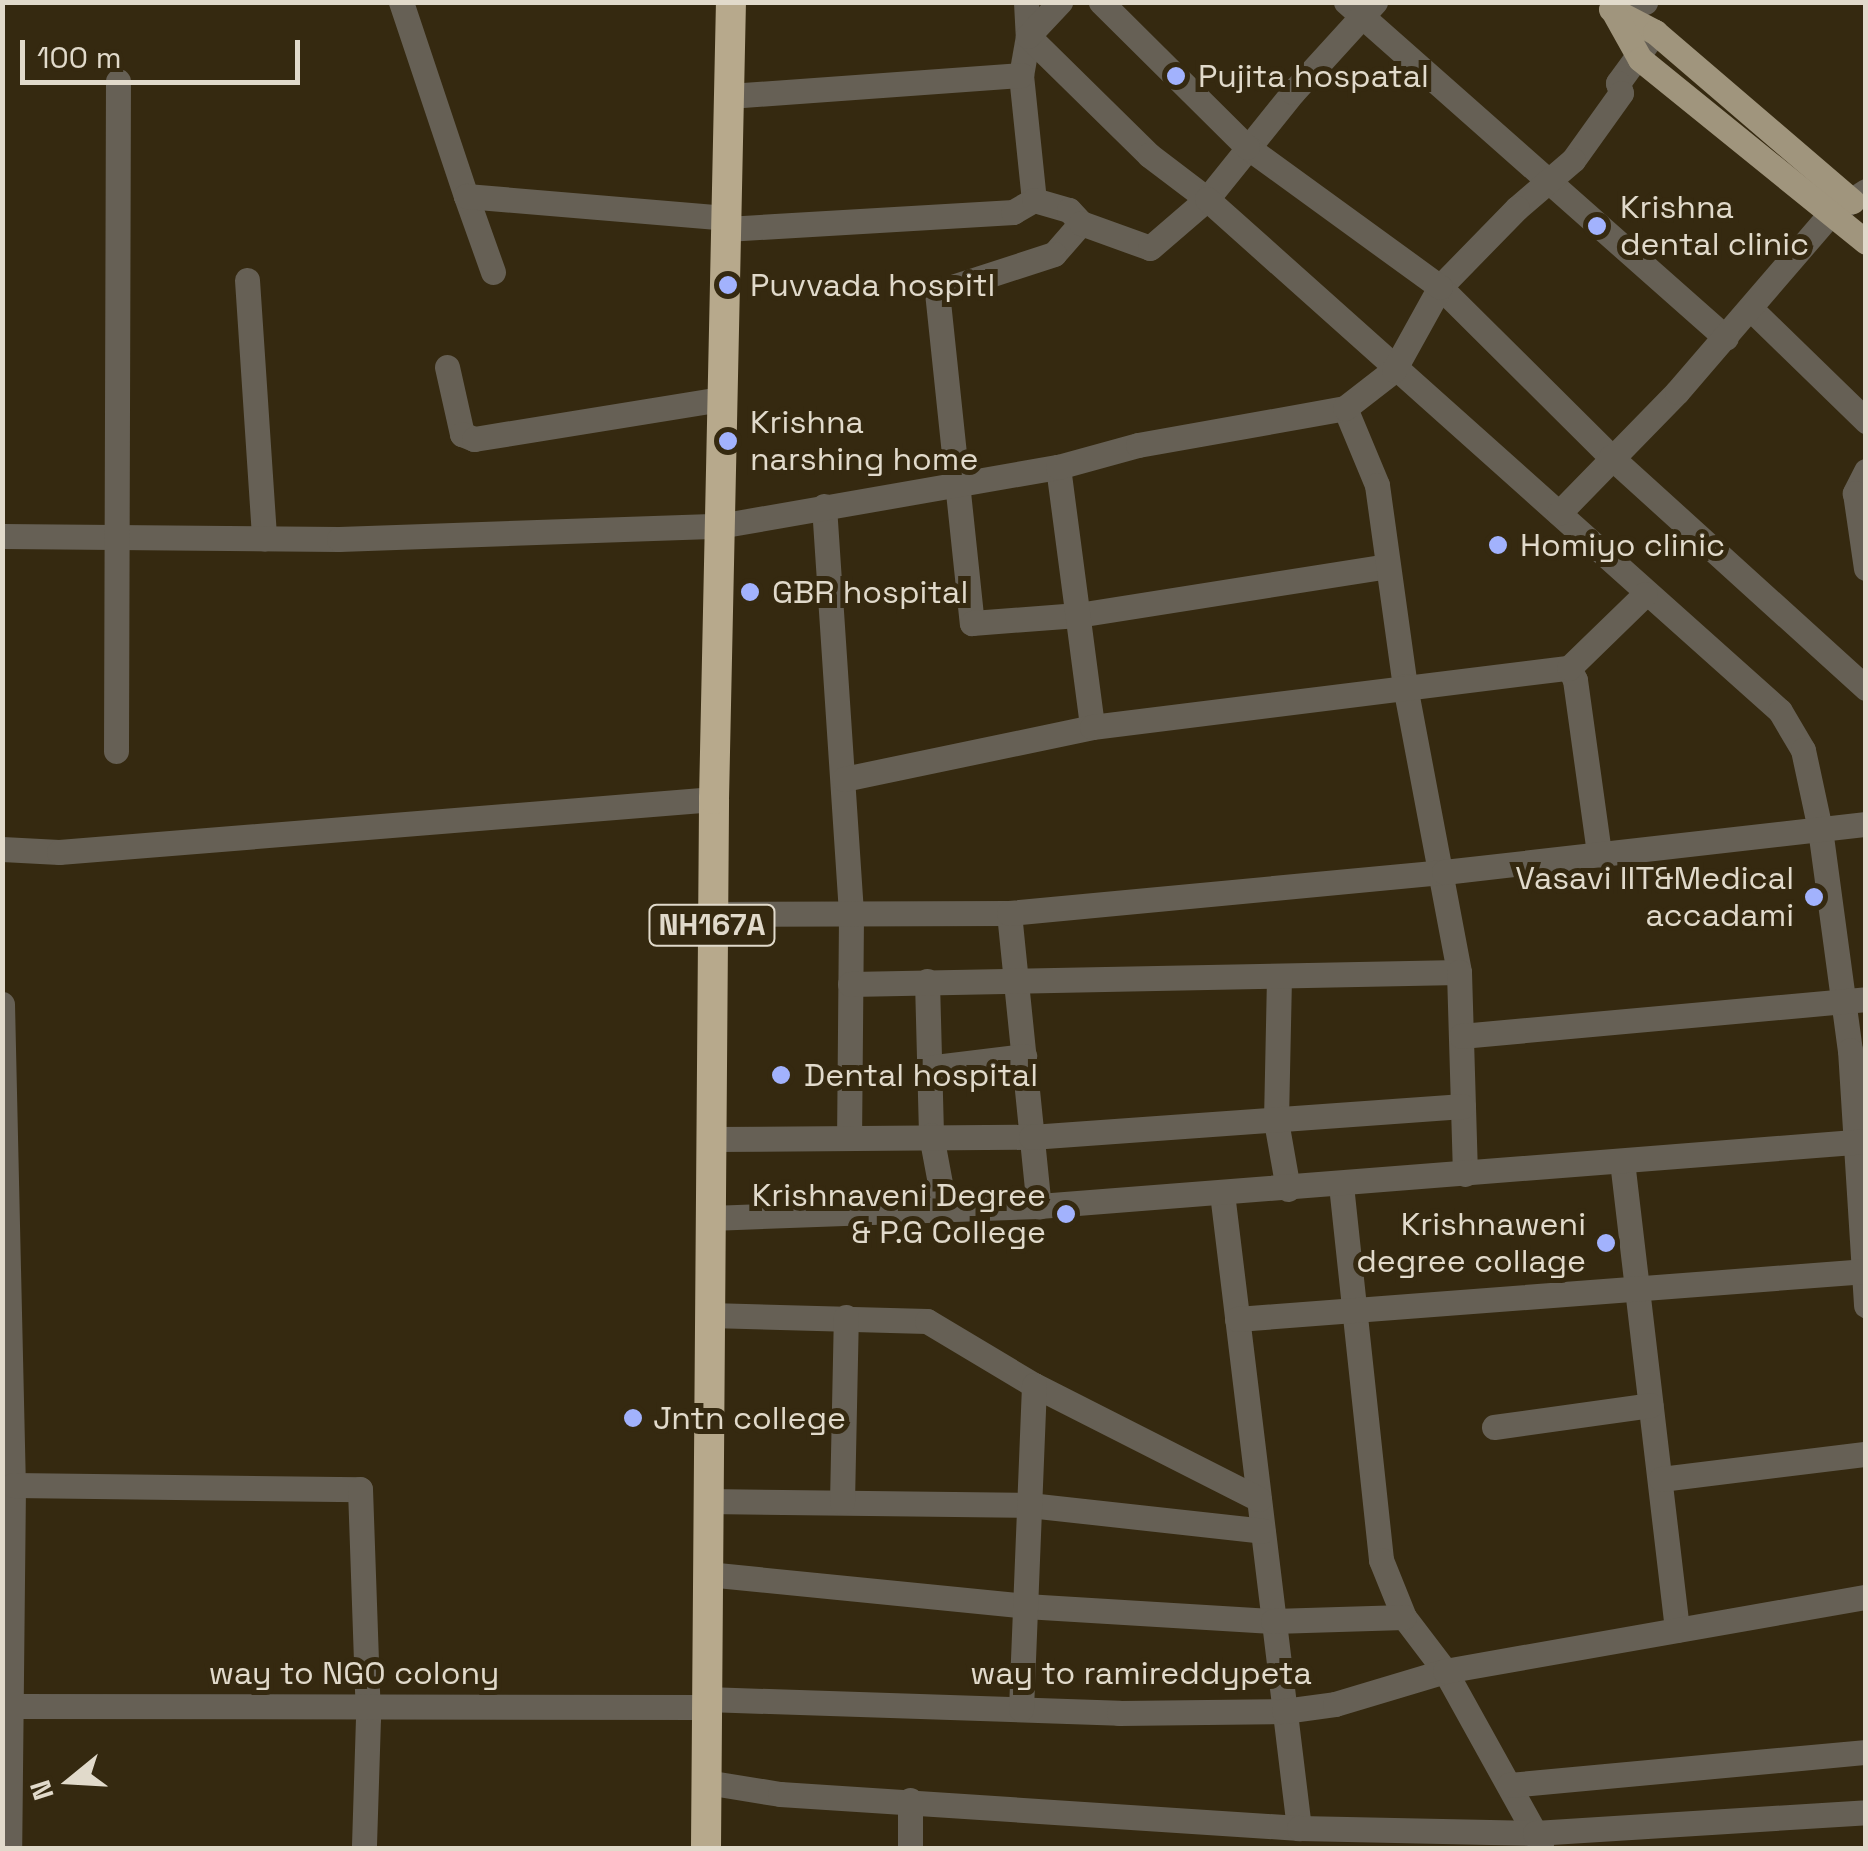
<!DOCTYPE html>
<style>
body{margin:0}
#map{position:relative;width:1868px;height:1851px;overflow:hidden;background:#352910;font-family:"Space Grotesk",sans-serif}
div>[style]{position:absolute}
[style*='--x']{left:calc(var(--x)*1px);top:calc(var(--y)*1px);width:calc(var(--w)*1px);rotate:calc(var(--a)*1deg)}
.minor>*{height:25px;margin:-12.5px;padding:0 12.5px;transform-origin:12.5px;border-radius:12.5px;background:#666055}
.major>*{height:25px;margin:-12.5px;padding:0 12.5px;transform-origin:12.5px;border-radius:12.5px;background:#a0957d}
.highway>*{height:30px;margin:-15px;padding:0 15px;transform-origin:15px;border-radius:15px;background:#b7a98c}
.dots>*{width:28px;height:28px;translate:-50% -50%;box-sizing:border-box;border:5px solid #352910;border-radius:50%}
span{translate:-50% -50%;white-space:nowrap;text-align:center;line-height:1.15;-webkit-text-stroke:10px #352910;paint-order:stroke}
.shield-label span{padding:2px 8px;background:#352910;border:2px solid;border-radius:8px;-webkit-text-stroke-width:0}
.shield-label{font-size:30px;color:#e1dacb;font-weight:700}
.poi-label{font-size:32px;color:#e1dacb}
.left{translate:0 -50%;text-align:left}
.right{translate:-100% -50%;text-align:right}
.street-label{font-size:32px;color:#e1dacb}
.frame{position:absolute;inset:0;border:5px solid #e1dacb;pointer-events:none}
.north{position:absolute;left:20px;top:1731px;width:100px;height:100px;-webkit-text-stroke:8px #352910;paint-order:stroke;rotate:252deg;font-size:28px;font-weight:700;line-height:40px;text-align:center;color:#e1dacb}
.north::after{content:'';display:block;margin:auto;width:35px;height:45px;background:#e1dacb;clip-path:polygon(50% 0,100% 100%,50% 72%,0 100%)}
.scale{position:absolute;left:20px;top:40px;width:280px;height:45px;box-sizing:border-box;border:5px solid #e1dacb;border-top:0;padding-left:12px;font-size:30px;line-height:35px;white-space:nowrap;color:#e1dacb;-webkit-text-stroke:8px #352910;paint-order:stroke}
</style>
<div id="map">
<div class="minor">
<i style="--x:401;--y:2;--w:205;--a:71.5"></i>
<i style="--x:1026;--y:2;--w:34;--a:87"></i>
<i style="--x:1028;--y:36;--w:40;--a:100"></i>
<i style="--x:1021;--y:75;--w:126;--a:84.1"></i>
<i style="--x:1346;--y:2;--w:507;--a:41.48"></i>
<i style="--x:1612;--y:9;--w:34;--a:-12"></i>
<i style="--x:1655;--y:32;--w:63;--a:126"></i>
<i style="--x:1618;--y:83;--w:10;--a:73"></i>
<i style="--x:1621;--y:93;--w:82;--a:125.6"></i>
<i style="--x:1573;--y:160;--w:74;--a:139.4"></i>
<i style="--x:1517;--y:208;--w:110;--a:134.3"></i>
<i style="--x:1440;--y:287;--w:241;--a:44.8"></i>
<i style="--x:1611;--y:457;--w:344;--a:42.2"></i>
<i style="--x:1028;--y:36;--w:170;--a:44.5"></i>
<i style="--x:1149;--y:155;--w:73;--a:37.2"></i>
<i style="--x:1207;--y:199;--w:137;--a:-51.2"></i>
<i style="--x:1293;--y:92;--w:122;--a:-47.7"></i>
<i style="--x:1028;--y:36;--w:47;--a:-46.7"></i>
<i style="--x:729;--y:96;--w:293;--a:-4.1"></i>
<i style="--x:1081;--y:223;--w:41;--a:131.1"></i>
<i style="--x:1054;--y:254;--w:123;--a:162"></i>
<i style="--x:937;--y:292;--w:333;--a:84"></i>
<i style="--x:972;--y:623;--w:106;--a:-4.3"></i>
<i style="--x:1078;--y:615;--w:313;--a:-9"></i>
<i style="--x:726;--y:229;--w:288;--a:-3.4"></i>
<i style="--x:1013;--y:212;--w:24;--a:-30"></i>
<i style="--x:1034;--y:200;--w:36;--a:16"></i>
<i style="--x:1069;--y:210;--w:18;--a:47"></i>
<i style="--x:1081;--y:223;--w:73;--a:19.9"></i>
<i style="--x:1150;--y:248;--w:75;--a:-40.7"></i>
<i style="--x:1207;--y:199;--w:768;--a:41.78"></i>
<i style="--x:1780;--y:711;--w:45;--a:59.5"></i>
<i style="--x:1803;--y:750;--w:81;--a:77.9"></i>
<i style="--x:1820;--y:829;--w:223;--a:82.3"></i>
<i style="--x:1850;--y:1050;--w:256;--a:86.4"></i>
<i style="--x:493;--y:272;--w:81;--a:-109.6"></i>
<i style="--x:466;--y:196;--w:261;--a:4.8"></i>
<i style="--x:247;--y:280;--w:259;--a:86.2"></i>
<i style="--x:1751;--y:309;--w:161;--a:44.2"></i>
<i style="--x:447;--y:367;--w:69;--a:77.4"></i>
<i style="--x:462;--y:434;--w:13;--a:23"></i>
<i style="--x:474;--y:439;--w:251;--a:-9.2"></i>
<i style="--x:1345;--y:408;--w:83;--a:67.4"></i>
<i style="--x:1377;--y:485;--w:203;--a:82.1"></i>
<i style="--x:1405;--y:686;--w:291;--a:79.3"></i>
<i style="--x:1058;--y:467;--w:262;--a:82.5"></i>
<i style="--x:1866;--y:471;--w:25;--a:117"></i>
<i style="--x:1855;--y:493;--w:76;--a:81.7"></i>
<i style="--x:824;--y:506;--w:411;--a:86.2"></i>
<i style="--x:851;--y:916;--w:222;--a:90.5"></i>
<i style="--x:1559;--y:513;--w:169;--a:-45.7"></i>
<i style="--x:1677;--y:392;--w:233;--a:-49.3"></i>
<i style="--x:1829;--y:215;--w:44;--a:-33"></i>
<i style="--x:2;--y:536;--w:337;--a:0.5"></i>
<i style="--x:339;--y:539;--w:380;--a:-2"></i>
<i style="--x:719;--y:526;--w:344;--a:-9.9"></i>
<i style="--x:1058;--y:467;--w:83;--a:-15.4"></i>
<i style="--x:1138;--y:445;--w:210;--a:-10.1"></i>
<i style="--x:1345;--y:408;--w:62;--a:-37.8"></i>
<i style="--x:1394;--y:370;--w:95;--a:-61"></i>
<i style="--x:1440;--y:287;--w:238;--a:-144"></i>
<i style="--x:1247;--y:147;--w:206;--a:-135.2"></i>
<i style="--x:1569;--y:668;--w:13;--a:63"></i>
<i style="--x:1575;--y:680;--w:176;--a:82.1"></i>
<i style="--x:116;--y:751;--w:670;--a:-89.83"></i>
<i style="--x:844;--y:779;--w:253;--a:-11.8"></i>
<i style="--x:1092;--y:727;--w:481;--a:-7.1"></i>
<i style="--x:1569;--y:668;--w:106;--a:-44.2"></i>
<i style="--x:2;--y:849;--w:57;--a:3"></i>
<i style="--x:59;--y:852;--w:657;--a:-4.63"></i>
<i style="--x:1009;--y:913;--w:295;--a:84.2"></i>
<i style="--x:712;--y:914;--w:297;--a:-0.2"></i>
<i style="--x:1009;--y:913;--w:437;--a:-5.4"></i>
<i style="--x:1444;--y:872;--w:425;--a:-6.5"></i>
<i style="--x:1279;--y:977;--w:144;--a:91.2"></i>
<i style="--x:1276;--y:1121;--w:69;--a:80"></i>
<i style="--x:927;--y:981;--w:154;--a:88.5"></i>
<i style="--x:931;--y:1135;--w:76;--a:79.4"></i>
<i style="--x:850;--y:984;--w:609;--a:-1.13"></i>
<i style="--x:1459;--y:972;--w:202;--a:88.3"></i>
<i style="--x:2;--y:1004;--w:481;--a:88.7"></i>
<i style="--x:13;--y:1485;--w:363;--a:90.6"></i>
<i style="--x:1461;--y:1036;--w:407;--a:-5.2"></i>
<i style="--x:927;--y:1068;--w:98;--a:-7.1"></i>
<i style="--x:712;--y:1139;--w:319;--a:-0.4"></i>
<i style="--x:1031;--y:1137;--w:433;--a:-4.1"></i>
<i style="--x:1622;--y:1161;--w:472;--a:83.3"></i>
<i style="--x:1341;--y:1185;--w:377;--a:83.9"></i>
<i style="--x:1381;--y:1560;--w:61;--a:68"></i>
<i style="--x:1404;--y:1617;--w:68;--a:52.8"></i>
<i style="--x:1445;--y:1671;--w:198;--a:61"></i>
<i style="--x:1222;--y:1193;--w:640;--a:83.09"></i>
<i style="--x:710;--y:1218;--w:329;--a:-2.1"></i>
<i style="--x:1039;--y:1206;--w:830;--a:-4.49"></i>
<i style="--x:709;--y:1315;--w:218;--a:1.6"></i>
<i style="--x:927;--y:1321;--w:125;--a:30.9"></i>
<i style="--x:1034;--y:1385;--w:252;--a:26.9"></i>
<i style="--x:1237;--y:1319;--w:631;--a:-4.36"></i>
<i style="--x:1494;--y:1427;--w:158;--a:-8"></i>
<i style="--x:1661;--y:1479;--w:207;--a:-7"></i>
<i style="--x:13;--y:1485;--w:347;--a:0.7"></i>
<i style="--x:360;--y:1489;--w:229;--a:88"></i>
<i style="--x:368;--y:1718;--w:130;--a:91.8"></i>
<i style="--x:706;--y:1501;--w:323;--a:0.7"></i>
<i style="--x:1029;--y:1505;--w:235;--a:6.3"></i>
<i style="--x:842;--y:1502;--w:185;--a:-88.8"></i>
<i style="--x:707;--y:1574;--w:320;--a:5.7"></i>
<i style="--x:1025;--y:1606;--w:248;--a:3.5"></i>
<i style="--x:1273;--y:1621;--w:131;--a:-1.7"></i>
<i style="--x:706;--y:1699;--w:413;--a:1.9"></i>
<i style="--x:1119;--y:1713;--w:165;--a:-0.7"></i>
<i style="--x:1284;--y:1711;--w:51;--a:-7.8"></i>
<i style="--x:1335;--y:1704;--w:115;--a:-16.7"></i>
<i style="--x:1445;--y:1671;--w:427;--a:-10"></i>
<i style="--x:2;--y:1706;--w:704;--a:0.08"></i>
<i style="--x:1021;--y:1709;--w:324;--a:-87.7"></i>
<i style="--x:706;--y:1782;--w:75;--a:9.2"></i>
<i style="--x:780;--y:1794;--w:520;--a:3.75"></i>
<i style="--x:1299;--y:1828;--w:236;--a:1.2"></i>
<i style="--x:1535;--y:1833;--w:332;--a:-3.6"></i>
<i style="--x:1509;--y:1785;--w:359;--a:-5.3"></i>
<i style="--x:910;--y:1848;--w:48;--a:-90"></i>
</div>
<div class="major">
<i style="--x:1611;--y:9;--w:50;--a:27.6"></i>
<i style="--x:1655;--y:32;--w:260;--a:40.6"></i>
<i style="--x:1612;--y:9;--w:57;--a:60.8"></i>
<i style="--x:1640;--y:59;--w:291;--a:39"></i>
</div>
<div class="highway">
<i style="--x:706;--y:1848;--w:1049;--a:-89.56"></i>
<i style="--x:714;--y:799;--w:797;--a:-88.78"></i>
</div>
<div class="dots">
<i style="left:1176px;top:76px;background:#a2b2fd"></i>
<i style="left:1597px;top:226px;background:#a2b2fd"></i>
<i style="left:728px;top:285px;background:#a2b2fd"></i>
<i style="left:728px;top:441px;background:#a2b2fd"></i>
<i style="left:1498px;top:545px;background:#a2b2fd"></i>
<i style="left:750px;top:592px;background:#a2b2fd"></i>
<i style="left:1814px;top:897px;background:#a2b2fd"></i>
<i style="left:781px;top:1075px;background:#a2b2fd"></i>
<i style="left:1066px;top:1214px;background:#a2b2fd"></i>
<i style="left:1606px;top:1243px;background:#a2b2fd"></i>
<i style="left:633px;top:1418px;background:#a2b2fd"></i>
</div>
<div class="shield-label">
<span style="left:712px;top:925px">NH167A</span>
</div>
<div class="poi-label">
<span class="left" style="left:1198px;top:76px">Pujita hospatal</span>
<span class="left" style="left:1620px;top:226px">Krishna<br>dental clinic</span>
<span class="left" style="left:750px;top:285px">Puvvada hospitl</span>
<span class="left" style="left:750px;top:441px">Krishna<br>narshing home</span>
<span class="left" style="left:1520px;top:545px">Homiyo clinic</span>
<span class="left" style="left:772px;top:592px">GBR hospital</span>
<span class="right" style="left:1794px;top:897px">Vasavi IIT&amp;Medical<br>accadami</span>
<span class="left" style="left:804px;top:1075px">Dental hospital</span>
<span class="right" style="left:1046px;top:1214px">Krishnaveni Degree<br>&amp; P.G College</span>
<span class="right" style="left:1586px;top:1243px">Krishnaweni<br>degree collage</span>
<span class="left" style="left:653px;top:1418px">Jntn college</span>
</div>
<div class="street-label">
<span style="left:354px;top:1673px">way to NGO colony</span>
<span style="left:1141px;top:1673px">way to ramireddypeta</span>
</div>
<div class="frame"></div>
<div class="north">N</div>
<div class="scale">100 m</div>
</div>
